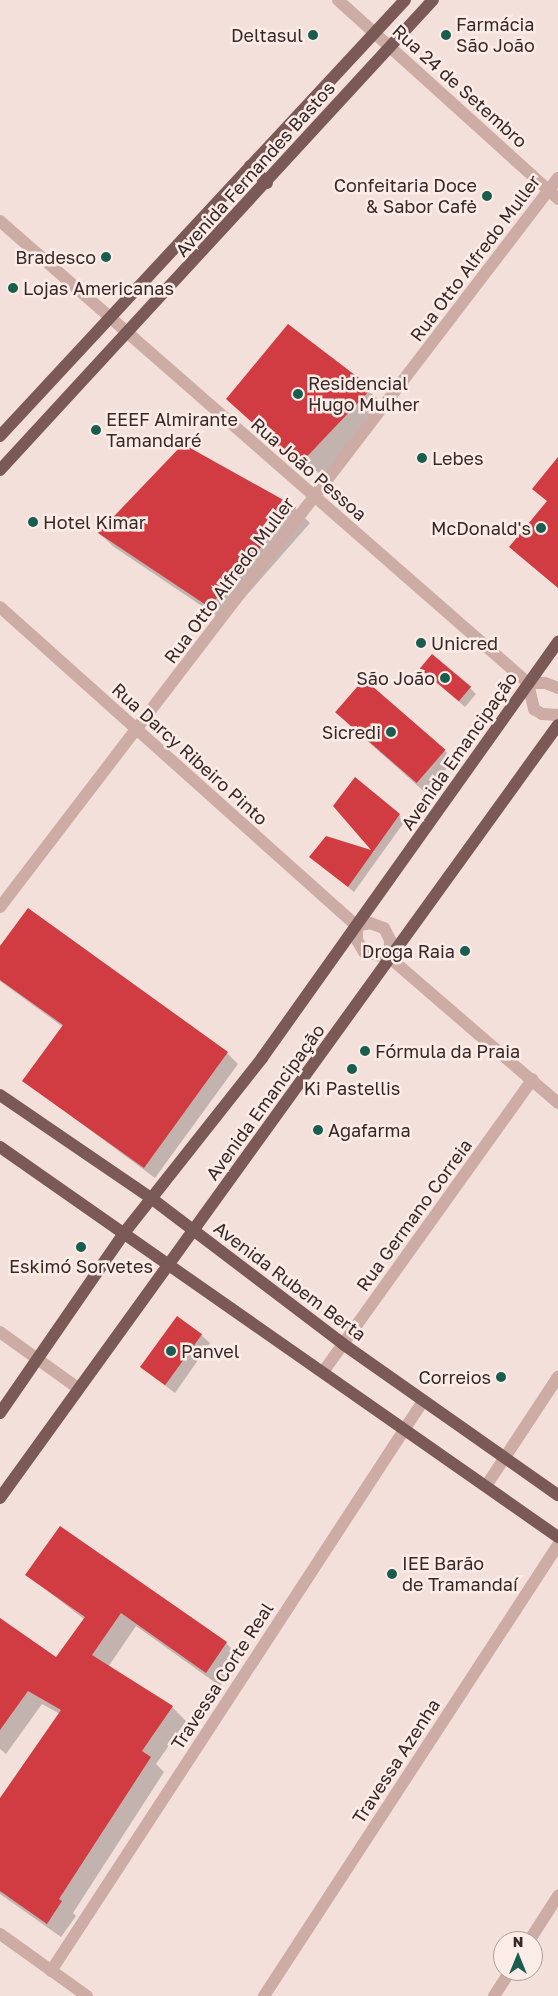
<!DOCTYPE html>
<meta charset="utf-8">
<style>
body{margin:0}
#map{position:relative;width:558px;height:1996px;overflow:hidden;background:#f4e0da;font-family:"Golos Text",sans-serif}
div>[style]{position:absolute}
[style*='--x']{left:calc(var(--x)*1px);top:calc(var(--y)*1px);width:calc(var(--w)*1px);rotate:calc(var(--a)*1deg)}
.shadow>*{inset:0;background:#0003;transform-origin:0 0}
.building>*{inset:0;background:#d03c41;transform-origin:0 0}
.minor>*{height:12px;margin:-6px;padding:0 6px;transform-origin:6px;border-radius:6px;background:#cdaca5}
.major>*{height:12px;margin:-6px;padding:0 6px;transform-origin:6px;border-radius:6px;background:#7b5956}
.dots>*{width:14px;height:14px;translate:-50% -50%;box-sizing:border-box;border:2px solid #fbece7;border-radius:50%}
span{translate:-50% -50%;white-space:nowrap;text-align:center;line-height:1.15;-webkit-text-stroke:5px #fbece7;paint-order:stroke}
.poi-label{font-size:18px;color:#382727}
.left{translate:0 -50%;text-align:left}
.right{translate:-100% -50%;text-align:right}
.street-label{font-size:18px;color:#382727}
.north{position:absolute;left:493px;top:1931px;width:50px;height:50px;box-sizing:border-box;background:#fbece7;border:1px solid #ad9d9a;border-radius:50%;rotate:0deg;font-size:14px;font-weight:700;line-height:20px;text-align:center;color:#382727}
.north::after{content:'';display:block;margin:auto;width:18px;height:22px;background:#195d4e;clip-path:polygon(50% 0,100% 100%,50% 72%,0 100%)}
</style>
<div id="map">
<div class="shadow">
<i style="left:288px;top:326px;width:124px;height:95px;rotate:39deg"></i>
<i style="clip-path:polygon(183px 446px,295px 508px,310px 523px,224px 621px,114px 547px,99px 533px)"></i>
<i style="clip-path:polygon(427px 674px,470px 688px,476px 694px,465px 707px)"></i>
<i style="clip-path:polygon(346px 722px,445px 751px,453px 759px,428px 795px)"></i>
<i style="clip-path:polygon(334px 806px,399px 815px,405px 821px,354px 892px,311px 857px,326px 837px,375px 852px)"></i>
<i style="clip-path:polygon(0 948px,227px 1053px,238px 1064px,155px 1178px,24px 1081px,63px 1027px,0 981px)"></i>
<i style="clip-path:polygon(201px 1335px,210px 1343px,175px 1393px,142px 1368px)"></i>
<i style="clip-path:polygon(60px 1527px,226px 1643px,240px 1657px,220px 1686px,136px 1626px,108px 1667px,172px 1707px,186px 1721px,156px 1764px,164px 1772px,73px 1913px,76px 1916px,61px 1937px,0 1894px,0 1801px,60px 1714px,42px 1704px,6px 1754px,0 1749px,0 1619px,57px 1659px,84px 1619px,27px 1575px)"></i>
</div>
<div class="building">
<i style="clip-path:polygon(288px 324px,372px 388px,299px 465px,226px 399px)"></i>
<i style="clip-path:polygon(183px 444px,296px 507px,209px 607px,98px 533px)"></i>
<i style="clip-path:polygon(558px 457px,558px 588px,509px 547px,547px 501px,532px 489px)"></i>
<i style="left:432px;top:654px;width:51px;height:19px;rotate:40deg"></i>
<i style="left:364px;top:679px;width:108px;height:44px;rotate:41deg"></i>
<i style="clip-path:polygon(355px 777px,400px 814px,348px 887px,309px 857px,326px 836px,371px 850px,333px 806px)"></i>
<i style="clip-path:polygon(28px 908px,228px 1052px,144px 1168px,22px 1081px,63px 1025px,0 980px,0 946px)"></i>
<i style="left:177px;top:1316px;width:31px;height:63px;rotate:36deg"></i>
<i style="clip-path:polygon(60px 1526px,227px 1642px,206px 1673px,121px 1613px,92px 1655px,173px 1706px,142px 1751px,151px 1757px,59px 1899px,62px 1901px,47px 1924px,0 1891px,0 1798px,61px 1710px,28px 1691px,0 1730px,0 1618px,56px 1657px,85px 1617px,25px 1575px)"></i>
</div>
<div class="minor">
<i style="--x:338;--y:0;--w:297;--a:42.1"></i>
<i style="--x:0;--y:221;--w:702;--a:41.19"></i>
<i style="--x:528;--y:683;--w:17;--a:0"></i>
<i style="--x:545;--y:683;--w:14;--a:21"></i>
<i style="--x:0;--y:607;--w:479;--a:41.8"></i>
<i style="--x:357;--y:926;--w:14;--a:90"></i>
<i style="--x:357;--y:940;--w:14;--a:60"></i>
<i style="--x:364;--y:952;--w:27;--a:13"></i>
<i style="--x:390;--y:958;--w:222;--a:40.8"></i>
<i style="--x:528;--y:683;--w:27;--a:77"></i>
<i style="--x:534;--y:709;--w:9;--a:32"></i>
<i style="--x:542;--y:714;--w:16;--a:4"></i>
<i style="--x:0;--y:907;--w:918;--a:-52.57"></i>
<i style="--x:357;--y:926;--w:13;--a:-13"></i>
<i style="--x:370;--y:923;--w:15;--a:20"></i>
<i style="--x:384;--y:928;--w:13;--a:63"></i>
<i style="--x:390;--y:940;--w:18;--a:90"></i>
<i style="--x:0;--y:1332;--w:97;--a:35.8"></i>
<i style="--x:323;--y:1372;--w:360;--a:-54.4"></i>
<i style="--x:486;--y:1486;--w:131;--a:-56.6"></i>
<i style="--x:0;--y:1934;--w:107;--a:35.5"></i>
<i style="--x:529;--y:1941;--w:54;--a:-57.2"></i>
<i style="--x:51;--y:1971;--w:681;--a:-56.87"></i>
<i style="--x:264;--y:1996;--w:538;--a:-56.9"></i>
<i style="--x:494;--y:1996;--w:30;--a:-57"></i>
</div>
<div class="major">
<i style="--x:250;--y:166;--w:24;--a:45"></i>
<i style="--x:0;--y:436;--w:595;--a:-47.11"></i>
<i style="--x:0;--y:470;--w:639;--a:-47.35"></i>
<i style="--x:0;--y:1095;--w:183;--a:34.3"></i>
<i style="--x:151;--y:1198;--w:241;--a:37.2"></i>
<i style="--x:343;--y:1344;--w:263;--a:35.1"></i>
<i style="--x:0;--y:1147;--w:681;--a:34.95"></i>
<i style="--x:0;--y:1413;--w:219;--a:-55.4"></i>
<i style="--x:124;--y:1233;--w:223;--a:-51.7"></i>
<i style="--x:262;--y:1058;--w:511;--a:-54.57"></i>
<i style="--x:0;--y:1498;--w:953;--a:-54.18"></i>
</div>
<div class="dots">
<i style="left:313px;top:35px;background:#195d4e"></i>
<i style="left:446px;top:35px;background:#195d4e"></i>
<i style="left:487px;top:196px;background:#195d4e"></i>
<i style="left:106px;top:257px;background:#195d4e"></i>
<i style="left:13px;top:288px;background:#195d4e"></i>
<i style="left:298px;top:394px;background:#195d4e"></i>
<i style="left:96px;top:430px;background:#195d4e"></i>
<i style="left:422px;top:458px;background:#195d4e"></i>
<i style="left:33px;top:522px;background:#195d4e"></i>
<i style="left:541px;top:528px;background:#195d4e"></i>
<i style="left:421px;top:643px;background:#195d4e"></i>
<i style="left:445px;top:678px;background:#195d4e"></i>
<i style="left:391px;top:732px;background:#195d4e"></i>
<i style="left:465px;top:951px;background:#195d4e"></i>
<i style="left:365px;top:1051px;background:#195d4e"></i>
<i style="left:352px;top:1069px;background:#195d4e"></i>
<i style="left:318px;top:1130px;background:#195d4e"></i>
<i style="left:81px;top:1247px;background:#195d4e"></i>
<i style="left:171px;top:1351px;background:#195d4e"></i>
<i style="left:501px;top:1377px;background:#195d4e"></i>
<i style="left:392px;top:1574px;background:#195d4e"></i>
</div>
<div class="poi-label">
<span class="left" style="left:456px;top:35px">Farmácia<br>São João</span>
<span class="right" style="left:303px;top:35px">Deltasul</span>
<span class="right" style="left:477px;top:196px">Confeitaria Doce<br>&amp; Sabor Cafė</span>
<span class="right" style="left:96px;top:257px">Bradesco</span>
<span class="left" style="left:23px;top:288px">Lojas Americanas</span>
<span class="left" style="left:308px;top:394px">Residencial<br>Hugo Mulher</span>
<span class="left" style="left:106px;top:430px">EEEF Almirante<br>Tamandaré</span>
<span class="left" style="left:432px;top:458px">Lebes</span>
<span class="left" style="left:43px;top:522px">Hotel Kimar</span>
<span class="right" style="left:531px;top:528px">McDonald's</span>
<span class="left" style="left:431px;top:643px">Unicred</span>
<span class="right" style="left:435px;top:678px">São João</span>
<span class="right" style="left:381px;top:732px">Sicredi</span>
<span class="right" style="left:455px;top:951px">Droga Raia</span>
<span class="left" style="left:375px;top:1051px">Fórmula da Praia</span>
<span style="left:352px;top:1088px">Ki Pastellis</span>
<span class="left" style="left:328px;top:1130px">Agafarma</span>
<span style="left:81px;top:1266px">Eskimó Sorvetes</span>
<span class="left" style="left:181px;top:1351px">Panvel</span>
<span class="right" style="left:491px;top:1377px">Correios</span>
<span class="left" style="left:402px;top:1574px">IEE Barão<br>de Tramandaí</span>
</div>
<div class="street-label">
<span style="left:460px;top:86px;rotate:42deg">Rua 24 de Setembro</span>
<span style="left:255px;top:169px;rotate:-48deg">Avenida Fernandes Bastos</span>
<span style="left:475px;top:258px;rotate:-53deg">Rua Otto Alfredo Muller</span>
<span style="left:309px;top:469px;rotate:41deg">Rua João Pessoa</span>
<span style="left:229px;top:580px;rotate:-53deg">Rua Otto Alfredo Muller</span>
<span style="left:459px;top:751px;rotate:-55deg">Avenida Emancipação</span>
<span style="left:190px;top:754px;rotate:42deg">Rua Darcy Ribeiro Pinto</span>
<span style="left:265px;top:1102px;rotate:-54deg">Avenida Emancipação</span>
<span style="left:414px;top:1215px;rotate:-54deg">Rua Germano Correia</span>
<span style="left:290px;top:1281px;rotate:37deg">Avenida Rubem Berta</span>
<span style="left:222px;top:1676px;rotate:-57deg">Travessa Corte Real</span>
<span style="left:396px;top:1761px;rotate:-57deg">Travessa Azenha</span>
</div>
<div class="north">N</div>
</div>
